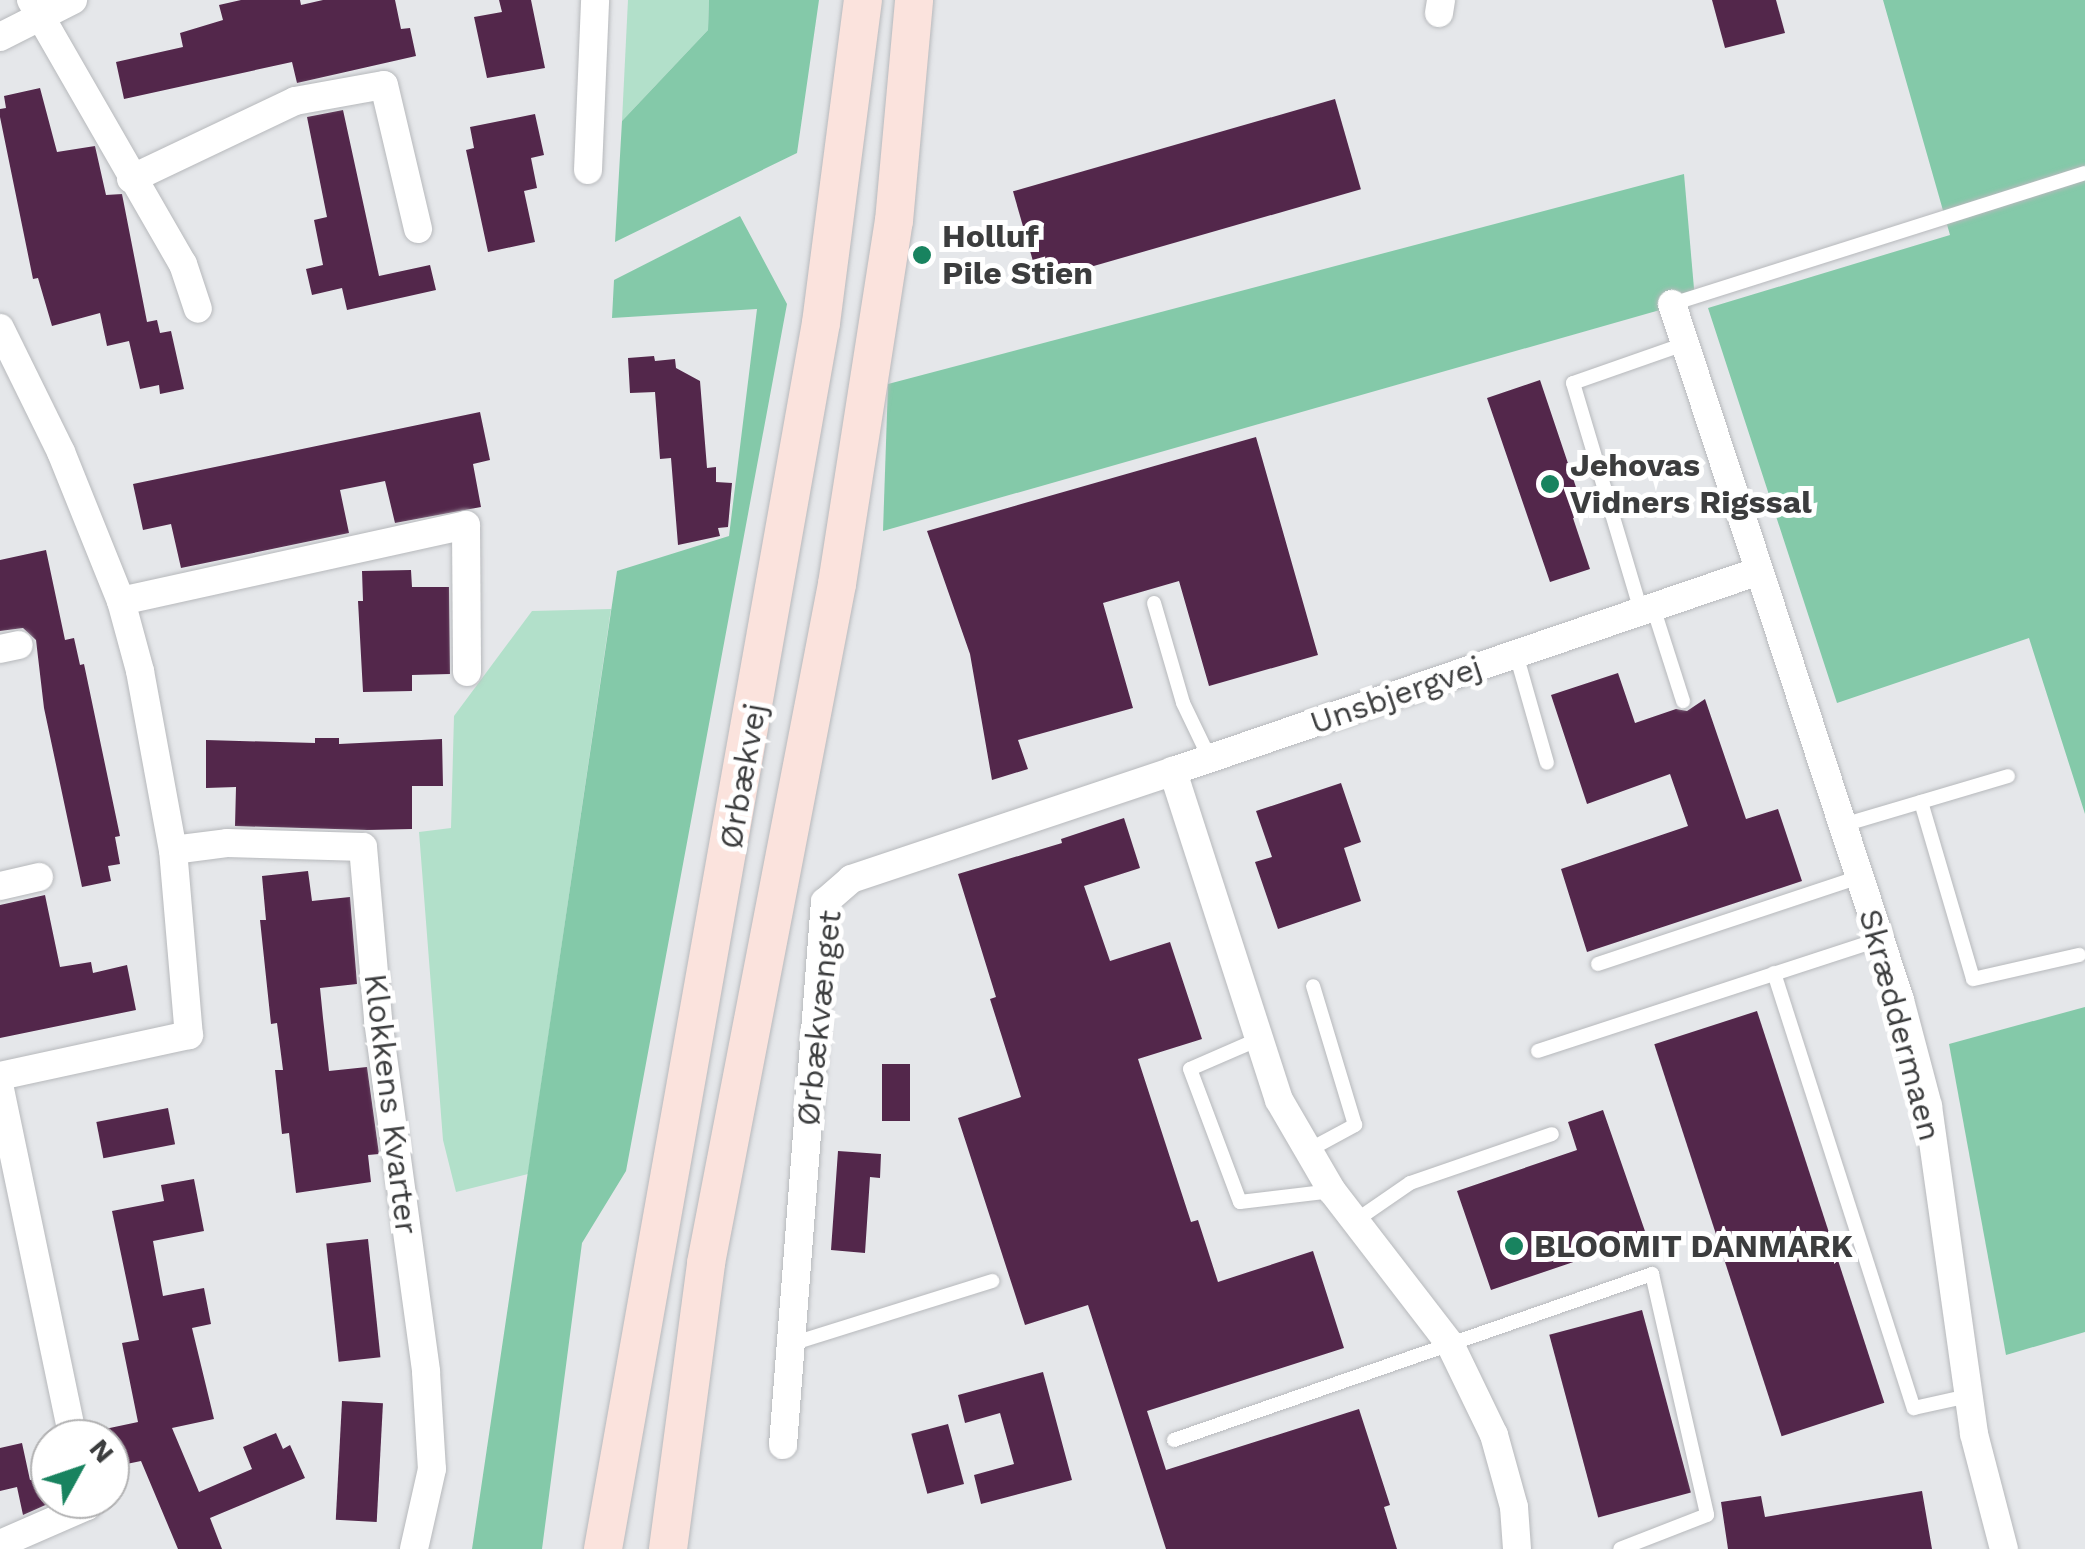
<!DOCTYPE html>
<meta charset="utf-8">
<style>
body{margin:0}
#map{position:relative;width:2085px;height:1549px;overflow:hidden;background:#e5e7ea;font-family:"Work Sans",sans-serif}
div>[style]{position:absolute}
[style*='--x']{left:calc(var(--x)*1px);top:calc(var(--y)*1px);width:calc(var(--w)*1px);rotate:calc(var(--a)*1deg)}
.green>*{inset:0;background:#b2e0ca}
.forest>*{inset:0;background:#84c9a9}
.building>*{inset:0;background:#53274b;transform-origin:0 0}
.roads{filter:drop-shadow(0 0 2px #b7b9bc) drop-shadow(0 0 2px #b7b9bc)}
.lane>*{height:14px;margin:-7px;padding:0 7px;transform-origin:7px;border-radius:7px;background:#fff}
.street>*{height:28px;margin:-14px;padding:0 14px;transform-origin:14px;border-radius:14px;background:#fff}
.secondary>*{height:38px;margin:-19px;padding:0 19px;transform-origin:19px;border-radius:19px;background:#fbe3dd}
.dots>*{width:28px;height:28px;translate:-50% -50%;box-sizing:border-box;border:5px solid #fff;border-radius:50%}
span{translate:-50% -50%;white-space:nowrap;text-align:center;line-height:1.15;-webkit-text-stroke:10px #fff;paint-order:stroke}
.poi-label{font-size:32px;color:#3c3d3e;font-weight:700}
.left{translate:0 -50%;text-align:left}
.street-label{font-size:32px;color:#3c3d3e}
.north{position:absolute;left:30px;top:1419px;width:100px;height:100px;box-sizing:border-box;background:#fff;border:2px solid #b1b1b2;border-radius:50%;rotate:50deg;font-size:28px;font-weight:700;line-height:40px;text-align:center;color:#3c3d3e}
.north::after{content:'';display:block;margin:auto;width:35px;height:45px;background:#18835f;clip-path:polygon(50% 0,100% 100%,50% 72%,0 100%)}
</style>
<div id="map">
<div class="green">
<i style="clip-path:polygon(628px 0,709px 0,708px 30px,622px 121px)"></i>
<i style="clip-path:polygon(611px 609px,528px 1174px,456px 1192px,443px 1140px,419px 832px,451px 828px,454px 716px,532px 611px)"></i>
</div>
<div class="forest">
<i style="clip-path:polygon(709px 0,819px 0,797px 153px,615px 242px,622px 121px,708px 30px)"></i>
<i style="clip-path:polygon(1883px 0,2085px 0,2085px 814px,2029px 638px,1837px 703px,1708px 308px,1950px 235px)"></i>
<i style="clip-path:polygon(1684px 174px,1695px 300px,883px 531px,888px 384px)"></i>
<i style="clip-path:polygon(740px 216px,787px 304px,626px 1171px,582px 1243px,542px 1549px,472px 1549px,617px 571px,729px 536px,757px 309px,612px 318px,614px 280px)"></i>
<i style="clip-path:polygon(2085px 1007px,2085px 1332px,2006px 1355px,1949px 1044px)"></i>
</div>
<div class="building">
<i style="clip-path:polygon(241px 0,300px 0,301px 5px,323px 0,395px 0,401px 29px,410px 28px,416px 56px,297px 83px,292px 62px,124px 99px,116px 62px,183px 47px,180px 33px,223px 20px,219px 5px)"></i>
<i style="clip-path:polygon(499px 0,531px 0,545px 68px,487px 78px,474px 17px,502px 12px)"></i>
<i style="clip-path:polygon(1712px 0,1776px 0,1785px 33px,1725px 48px)"></i>
<i style="clip-path:polygon(40px 88px,57px 152px,95px 146px,106px 195px,122px 194px,147px 322px,157px 320px,160px 333px,171px 331px,184px 389px,160px 394px,159px 385px,140px 389px,129px 341px,107px 346px,100px 313px,52px 326px,38px 278px,33px 279px,0 117px,0 109px,6px 108px,4px 96px)"></i>
<i style="left:1335px;top:99px;width:94px;height:335px;rotate:74deg"></i>
<i style="clip-path:polygon(343px 110px,379px 276px,430px 265px,436px 290px,347px 310px,342px 288px,312px 295px,306px 269px,323px 265px,314px 220px,327px 217px,307px 117px)"></i>
<i style="clip-path:polygon(535px 114px,544px 155px,531px 158px,537px 188px,524px 191px,535px 242px,488px 252px,466px 150px,474px 148px,470px 127px)"></i>
<i style="clip-path:polygon(654px 356px,655px 361px,675px 359px,676px 368px,700px 381px,707px 468px,716px 467px,716px 482px,732px 483px,728px 527px,718px 528px,720px 536px,678px 545px,671px 458px,660px 459px,655px 392px,630px 393px,628px 358px)"></i>
<i style="clip-path:polygon(1540px 380px,1585px 514px,1573px 518px,1590px 569px,1550px 582px,1487px 398px)"></i>
<i style="clip-path:polygon(480px 412px,490px 460px,473px 464px,481px 507px,395px 523px,385px 481px,340px 490px,349px 533px,181px 568px,171px 524px,143px 530px,133px 484px)"></i>
<i style="clip-path:polygon(1256px 437px,1318px 655px,1209px 686px,1179px 581px,1103px 603px,1133px 708px,1018px 740px,1028px 769px,992px 780px,970px 654px,927px 531px)"></i>
<i style="clip-path:polygon(46px 550px,65px 640px,74px 638px,80px 665px,84px 664px,120px 836px,115px 837px,120px 864px,108px 866px,111px 881px,82px 887px,44px 708px,36px 640px,23px 628px,0 631px,0 560px)"></i>
<i style="clip-path:polygon(411px 570px,412px 587px,449px 587px,450px 674px,412px 675px,412px 691px,363px 692px,358px 601px,363px 601px,362px 571px)"></i>
<i style="clip-path:polygon(1618px 673px,1635px 723px,1676px 709px,1687px 711px,1705px 699px,1746px 819px,1778px 809px,1802px 881px,1587px 952px,1561px 869px,1688px 826px,1670px 774px,1587px 804px,1551px 695px)"></i>
<i style="clip-path:polygon(315px 738px,339px 738px,339px 744px,442px 739px,443px 786px,412px 786px,412px 829px,367px 830px,235px 826px,236px 787px,206px 788px,206px 740px,315px 743px)"></i>
<i style="clip-path:polygon(1341px 783px,1361px 842px,1344px 848px,1361px 901px,1278px 929px,1255px 862px,1272px 857px,1256px 811px)"></i>
<i style="clip-path:polygon(1124px 818px,1140px 868px,1084px 886px,1110px 961px,1170px 942px,1202px 1039px,1138px 1059px,1191px 1222px,1198px 1220px,1218px 1282px,1313px 1251px,1344px 1348px,1147px 1411px,1166px 1470px,1359px 1409px,1390px 1505px,1384px 1507px,1397px 1549px,1166px 1549px,1088px 1305px,1025px 1325px,958px 1118px,1021px 1097px,990px 999px,996px 997px,958px 874px,1062px 843px,1061px 839px)"></i>
<i style="clip-path:polygon(308px 871px,312px 901px,350px 897px,357px 984px,320px 988px,323px 1018px,329px 1071px,367px 1067px,379px 1154px,368px 1155px,371px 1182px,296px 1193px,289px 1133px,282px 1134px,275px 1070px,283px 1070px,277px 1023px,271px 1024px,260px 920px,266px 920px,262px 876px)"></i>
<i style="clip-path:polygon(45px 895px,60px 967px,91px 962px,93px 973px,127px 965px,136px 1010px,0 1038px,0 905px)"></i>
<i style="left:1757px;top:1011px;width:412px;height:108px;rotate:72deg"></i>
<i style="left:882px;top:1064px;width:28px;height:57px"></i>
<i style="left:168px;top:1108px;width:37px;height:73px;rotate:79deg"></i>
<i style="clip-path:polygon(1603px 1110px,1647px 1237px,1491px 1290px,1457px 1191px,1577px 1150px,1568px 1122px)"></i>
<i style="clip-path:polygon(838px 1151px,881px 1154px,880px 1178px,870px 1177px,865px 1253px,831px 1250px)"></i>
<i style="clip-path:polygon(194px 1179px,204px 1231px,153px 1241px,163px 1296px,204px 1288px,211px 1324px,192px 1328px,214px 1419px,172px 1428px,199px 1492px,252px 1469px,243px 1447px,276px 1433px,283px 1449px,290px 1445px,305px 1478px,210px 1518px,222px 1549px,178px 1549px,141px 1461px,112px 1467px,105px 1429px,138px 1422px,122px 1343px,139px 1340px,112px 1211px,164px 1201px,161px 1185px)"></i>
<i style="left:368px;top:1239px;width:119px;height:42px;rotate:84deg"></i>
<i style="left:1642px;top:1310px;width:189px;height:96px;rotate:75deg"></i>
<i style="clip-path:polygon(1043px 1372px,1072px 1480px,981px 1504px,974px 1475px,1014px 1464px,1000px 1413px,965px 1423px,958px 1395px)"></i>
<i style="left:342px;top:1401px;width:41px;height:119px;rotate:3deg"></i>
<i style="left:948px;top:1424px;width:62px;height:38px;rotate:75deg"></i>
<i style="clip-path:polygon(22px 1443px,30px 1480px,50px 1476px,50px 1499px,59px 1499px,23px 1515px,17px 1487px,0 1491px,0 1448px)"></i>
<i style="clip-path:polygon(1922px 1491px,1932px 1549px,1728px 1549px,1721px 1502px,1761px 1496px,1765px 1517px)"></i>
</div>
<div class="roads">
<div class="lane">
<i style="--x:1672;--y:304;--w:433;--a:-17.6"></i>
<i style="--x:1154;--y:603;--w:104;--a:73.8"></i>
<i style="--x:1183;--y:703;--w:62;--a:64.3"></i>
<i style="--x:1653;--y:607;--w:99;--a:72.3"></i>
<i style="--x:1641;--y:611;--w:238;--a:-106.6"></i>
<i style="--x:1573;--y:383;--w:121;--a:-19.3"></i>
<i style="--x:1516;--y:654;--w:113;--a:74.1"></i>
<i style="--x:1921;--y:802;--w:184;--a:73.6"></i>
<i style="--x:1973;--y:979;--w:109;--a:-12.8"></i>
<i style="--x:1843;--y:825;--w:172;--a:-16.5"></i>
<i style="--x:1598;--y:964;--w:276;--a:-18.4"></i>
<i style="--x:1774;--y:973;--w:457;--a:72.2"></i>
<i style="--x:1914;--y:1408;--w:55;--a:-12.5"></i>
<i style="--x:1259;--y:1039;--w:75;--a:156.5"></i>
<i style="--x:1190;--y:1069;--w:142;--a:69.4"></i>
<i style="--x:1240;--y:1202;--w:93;--a:-6.8"></i>
<i style="--x:1538;--y:1051;--w:360;--a:-18.1"></i>
<i style="--x:1307;--y:1151;--w:55;--a:-28.4"></i>
<i style="--x:1355;--y:1125;--w:145;--a:-106.8"></i>
<i style="--x:1355;--y:1221;--w:67;--a:-34.6"></i>
<i style="--x:1410;--y:1183;--w:150;--a:-19"></i>
<i style="--x:791;--y:1344;--w:211;--a:-17.4"></i>
<i style="--x:1174;--y:1440;--w:506;--a:-19.15"></i>
<i style="--x:1652;--y:1274;--w:247;--a:77.1"></i>
<i style="--x:1707;--y:1515;--w:93;--a:158.7"></i>
</div>
<div class="street">
<i style="--x:31;--y:0;--w:305;--a:60.1"></i>
<i style="--x:183;--y:264;--w:47;--a:71.6"></i>
<i style="--x:1439;--y:13;--w:13;--a:-81"></i>
<i style="--x:0;--y:37;--w:82;--a:-26.9"></i>
<i style="--x:588;--y:170;--w:170;--a:-87.6"></i>
<i style="--x:131;--y:179;--w:182;--a:-25.4"></i>
<i style="--x:295;--y:101;--w:90;--a:-10.2"></i>
<i style="--x:384;--y:85;--w:148;--a:76.7"></i>
<i style="--x:1672;--y:304;--w:732;--a:71.86"></i>
<i style="--x:1900;--y:1000;--w:110;--a:75.2"></i>
<i style="--x:1928;--y:1106;--w:331;--a:82"></i>
<i style="--x:1974;--y:1434;--w:119;--a:75.4"></i>
<i style="--x:0;--y:328;--w:138;--a:63.8"></i>
<i style="--x:61;--y:452;--w:161;--a:68.1"></i>
<i style="--x:121;--y:601;--w:73;--a:74.8"></i>
<i style="--x:140;--y:671;--w:182;--a:79.6"></i>
<i style="--x:173;--y:850;--w:186;--a:85.1"></i>
<i style="--x:189;--y:1035;--w:193;--a:167.8"></i>
<i style="--x:121;--y:601;--w:353;--a:-12.4"></i>
<i style="--x:466;--y:525;--w:147;--a:89.6"></i>
<i style="--x:0;--y:649;--w:19;--a:-12"></i>
<i style="--x:173;--y:850;--w:54;--a:-7.4"></i>
<i style="--x:227;--y:843;--w:136;--a:1.7"></i>
<i style="--x:363;--y:847;--w:174;--a:85"></i>
<i style="--x:378;--y:1020;--w:355;--a:82.2"></i>
<i style="--x:426;--y:1372;--w:97;--a:86.5"></i>
<i style="--x:432;--y:1469;--w:82;--a:102.7"></i>
<i style="--x:0;--y:886;--w:40;--a:-13"></i>
<i style="--x:0;--y:1089;--w:358;--a:78.2"></i>
<i style="--x:783;--y:1445;--w:545;--a:-85.58"></i>
<i style="--x:825;--y:902;--w:35;--a:-41"></i>
<i style="--x:851;--y:879;--w:340;--a:-18.5"></i>
<i style="--x:0;--y:1544;--w:95;--a:-23.6"></i>
<i style="--x:87;--y:1506;--w:7;--a:-106"></i>
<i style="--x:1517;--y:1549;--w:42;--a:-94.1"></i>
<i style="--x:1514;--y:1507;--w:75;--a:-105.5"></i>
<i style="--x:1494;--y:1435;--w:101;--a:-115.8"></i>
<i style="--x:1450;--y:1344;--w:193;--a:-127.6"></i>
<i style="--x:1332;--y:1191;--w:105;--a:-120.2"></i>
<i style="--x:1279;--y:1100;--w:346;--a:-107.9"></i>
<i style="--x:1173;--y:771;--w:619;--a:-18.84"></i>
</div>
<div class="secondary">
<i style="--x:603;--y:1549;--w:1245;--a:-79.92"></i>
<i style="--x:821;--y:323;--w:326;--a:-82.6"></i>
<i style="--x:668;--y:1549;--w:289;--a:-82.4"></i>
<i style="--x:706;--y:1263;--w:692;--a:-79.08"></i>
<i style="--x:837;--y:584;--w:367;--a:-81.1"></i>
<i style="--x:894;--y:221;--w:222;--a:-84.8"></i>
</div>
</div>
<div class="dots">
<i style="left:922px;top:255px;background:#18835f"></i>
<i style="left:1550px;top:484px;background:#18835f"></i>
<i style="left:1514px;top:1246px;background:#18835f"></i>
</div>
<div class="poi-label">
<span class="left" style="left:942px;top:255px">Holluf<br>Pile Stien</span>
<span class="left" style="left:1570px;top:484px">Jehovas<br>Vidners Rigssal</span>
<span class="left" style="left:1534px;top:1246px">BLOOMIT DANMARK</span>
</div>
<div class="street-label">
<span style="left:1396px;top:695px;rotate:-19deg">Unsbjergvej</span>
<span style="left:743px;top:776px;rotate:-80deg">Ørbækvej</span>
<span style="left:819px;top:1018px;rotate:-84deg">Ørbækvænget</span>
<span style="left:1900px;top:1025px;rotate:75deg">Skræddermaen</span>
<span style="left:391px;top:1104px;rotate:83deg">Klokkens Kvarter</span>
</div>
<div class="north">N</div>
</div>
